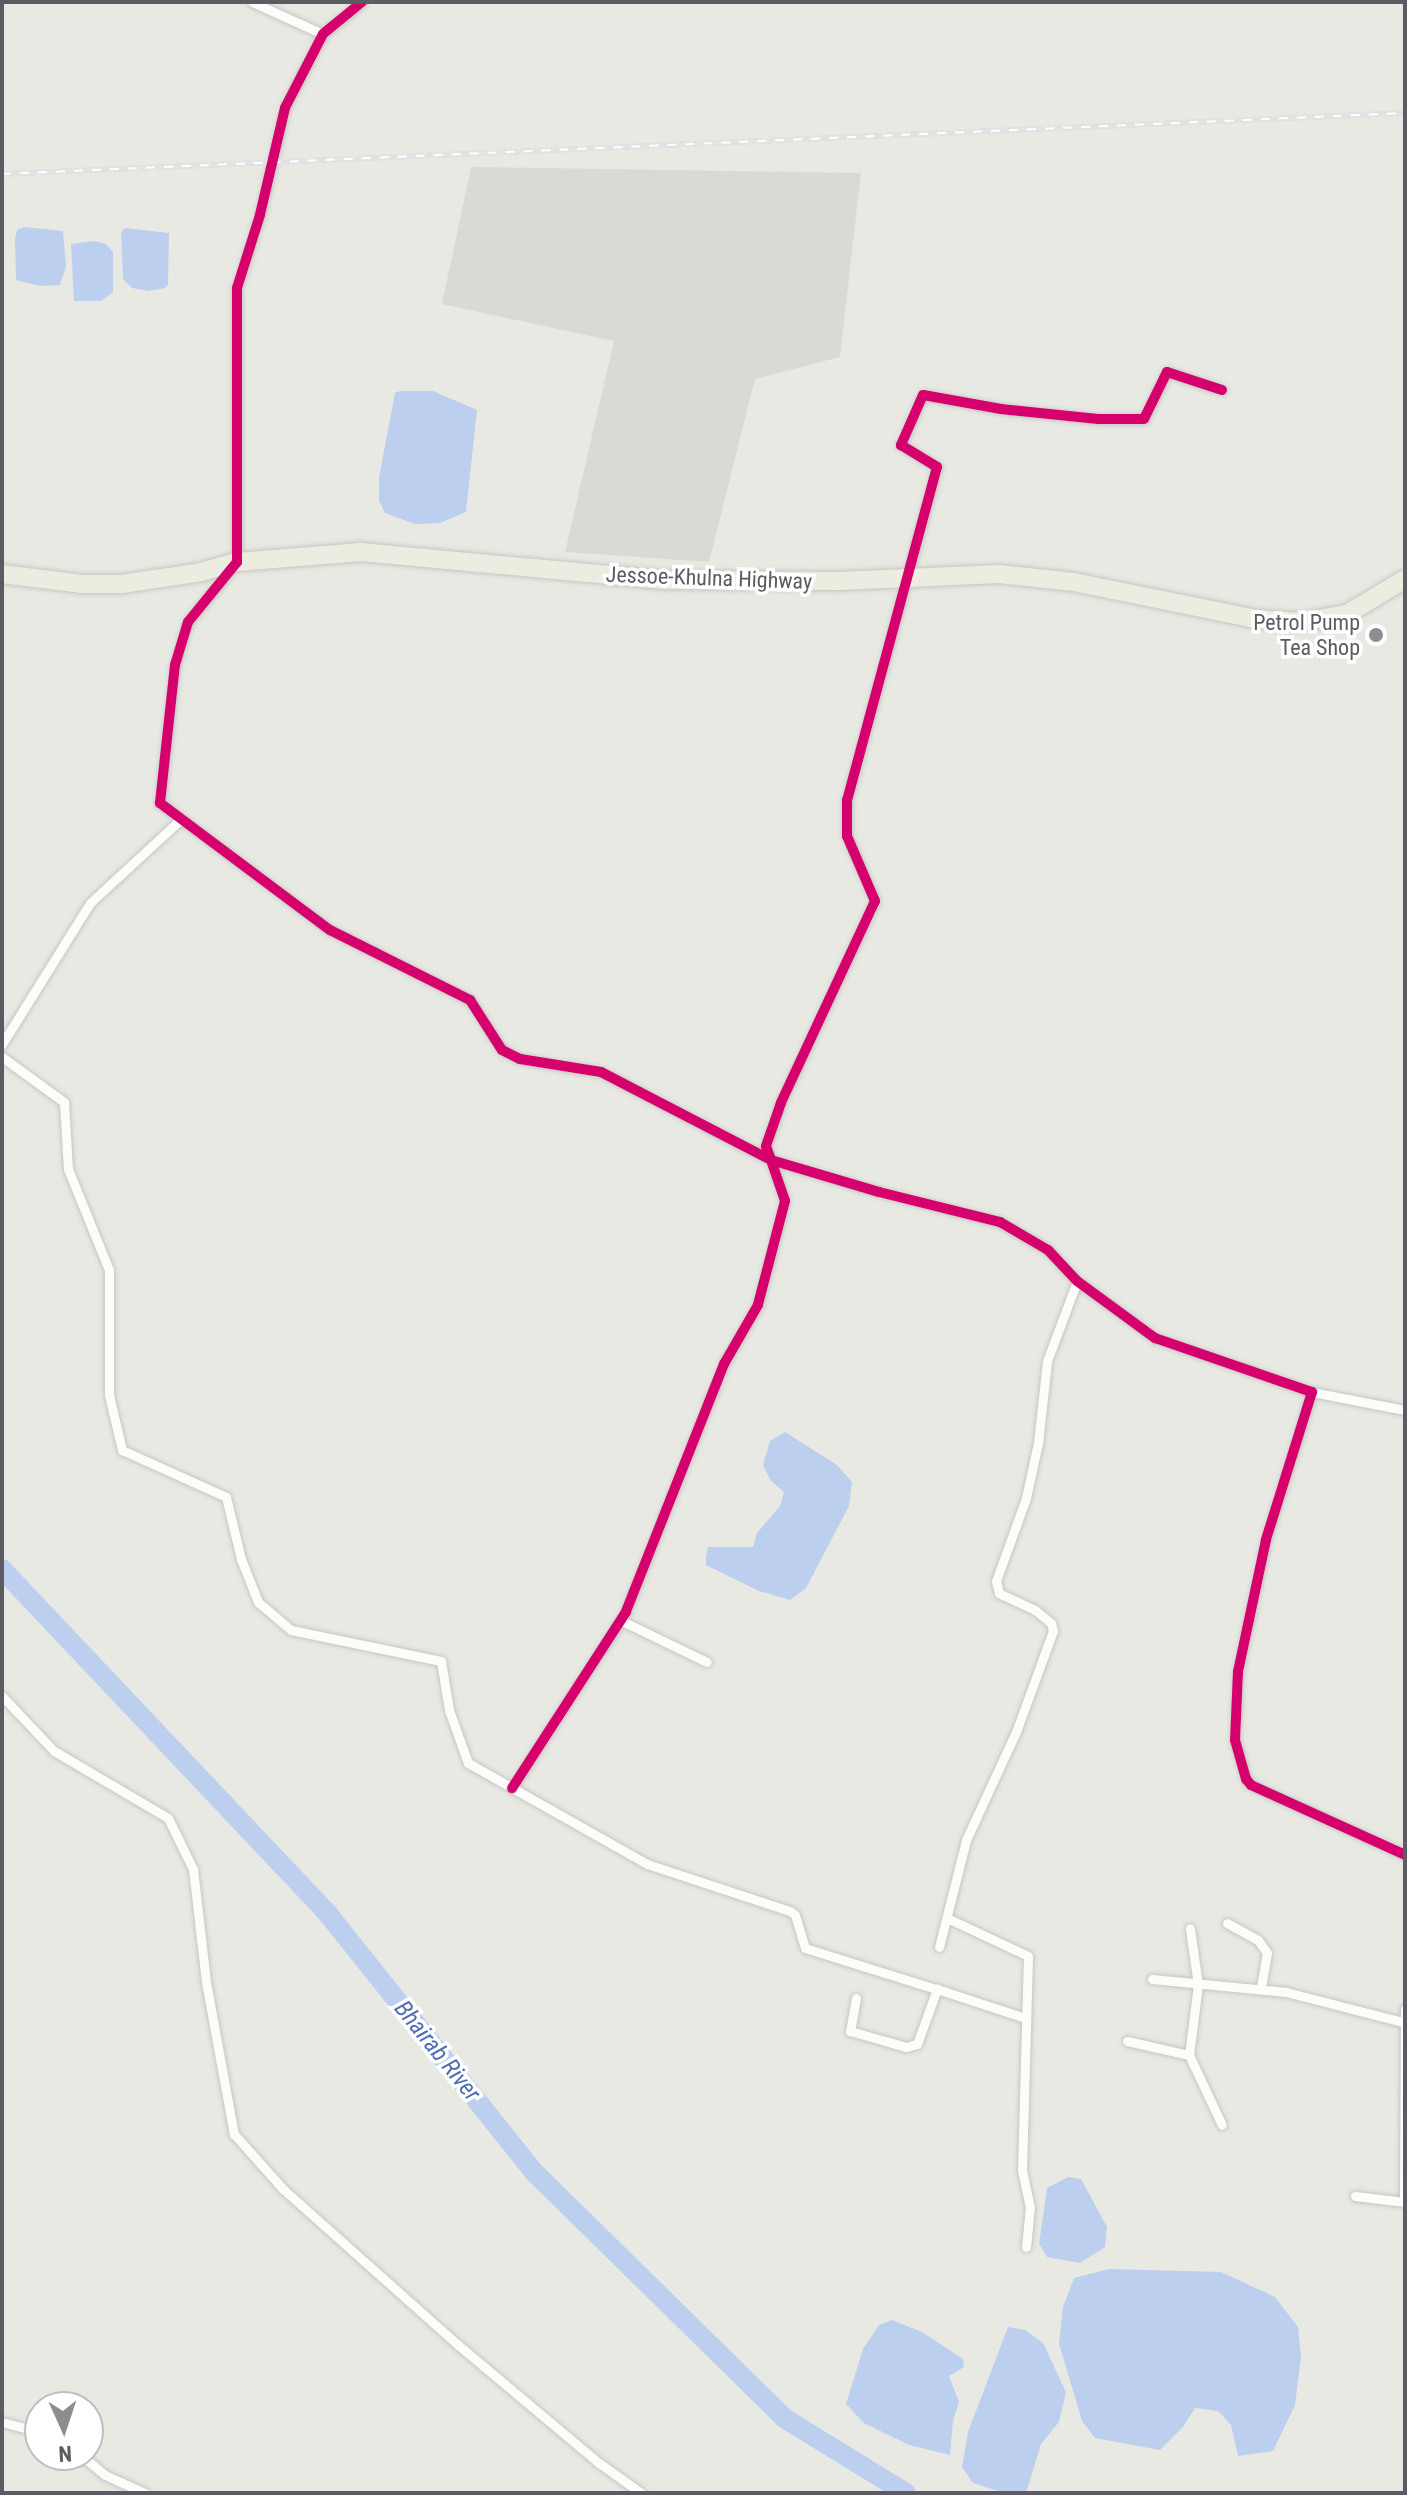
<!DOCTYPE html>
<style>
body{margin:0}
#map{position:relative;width:1407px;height:2495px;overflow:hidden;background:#e9e9e4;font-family:"Roboto Condensed",sans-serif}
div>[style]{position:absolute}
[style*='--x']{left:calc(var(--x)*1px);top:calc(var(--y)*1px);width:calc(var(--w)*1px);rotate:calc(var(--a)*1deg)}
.industrial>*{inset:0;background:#dadad5}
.water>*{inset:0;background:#bccfef}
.river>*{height:20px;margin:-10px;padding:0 10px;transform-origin:10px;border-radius:10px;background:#bccfef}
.roads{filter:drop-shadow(0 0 2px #c6c6c4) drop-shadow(0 0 2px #c6c6c4)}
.street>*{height:9px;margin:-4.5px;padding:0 4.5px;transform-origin:4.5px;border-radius:4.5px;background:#fcfcfb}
.highway>*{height:18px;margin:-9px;padding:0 9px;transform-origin:9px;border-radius:9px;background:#ecece1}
.rail>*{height:6px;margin-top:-3px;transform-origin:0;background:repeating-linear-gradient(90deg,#fff 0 9px,#e1e2e1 0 18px);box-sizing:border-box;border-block:2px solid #e1e2e1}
.cycleway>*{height:10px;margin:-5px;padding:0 5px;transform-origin:5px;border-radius:5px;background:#d6006c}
.dots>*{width:22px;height:22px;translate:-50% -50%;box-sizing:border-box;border:4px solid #fff;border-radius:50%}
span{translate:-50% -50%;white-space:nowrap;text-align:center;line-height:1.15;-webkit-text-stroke:7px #fff;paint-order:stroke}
.street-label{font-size:22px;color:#5a5c61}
.poi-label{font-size:22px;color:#5a5c61}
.right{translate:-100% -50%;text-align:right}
.water-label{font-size:24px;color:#506cb3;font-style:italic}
.frame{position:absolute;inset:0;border:4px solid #5a5c61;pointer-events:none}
.north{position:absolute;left:24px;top:2391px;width:80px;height:80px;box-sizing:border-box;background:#fff;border:2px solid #bdbec0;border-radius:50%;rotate:177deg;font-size:22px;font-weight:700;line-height:32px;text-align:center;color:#5a5c61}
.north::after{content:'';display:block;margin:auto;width:28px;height:36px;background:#8c8d8f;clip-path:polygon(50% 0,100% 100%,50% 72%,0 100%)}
</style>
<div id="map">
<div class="industrial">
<i style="clip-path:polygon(471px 167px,861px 173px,840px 357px,755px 379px,709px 562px,565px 552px,614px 341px,442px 304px)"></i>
</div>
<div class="water">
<i style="clip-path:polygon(24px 227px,63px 231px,66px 267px,60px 285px,40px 286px,16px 280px,15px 239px,17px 230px)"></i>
<i style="clip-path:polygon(125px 228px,169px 233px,168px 285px,165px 288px,149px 291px,132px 288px,123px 279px,121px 232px)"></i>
<i style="clip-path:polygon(94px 241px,106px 244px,113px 252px,113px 292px,101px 301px,74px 301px,71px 244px)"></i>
<i style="clip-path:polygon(400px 391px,433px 391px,477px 410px,466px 512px,440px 523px,415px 524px,385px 513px,379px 501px,379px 478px,395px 393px)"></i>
<i style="clip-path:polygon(785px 1432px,837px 1465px,852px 1482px,849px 1506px,806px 1588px,790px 1600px,759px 1591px,706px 1565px,706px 1557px,708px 1547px,753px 1547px,757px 1533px,780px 1506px,784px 1492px,771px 1481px,763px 1465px,770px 1441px)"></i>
<i style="clip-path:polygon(1068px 2177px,1081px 2179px,1107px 2227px,1105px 2247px,1080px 2263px,1047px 2257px,1039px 2244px,1047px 2188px)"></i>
<i style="clip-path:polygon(1109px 2269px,1221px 2272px,1275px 2297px,1298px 2327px,1301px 2357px,1295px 2405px,1273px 2451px,1238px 2456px,1231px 2425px,1218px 2411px,1195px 2408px,1183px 2427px,1160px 2450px,1095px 2438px,1082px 2421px,1059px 2344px,1063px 2307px,1074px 2278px)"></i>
<i style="clip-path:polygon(892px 2320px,922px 2332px,963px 2359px,964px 2367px,949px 2376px,959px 2402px,953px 2421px,950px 2455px,909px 2445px,864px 2423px,846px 2404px,863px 2349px,879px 2325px)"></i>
<i style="clip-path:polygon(1008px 2327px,1025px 2330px,1043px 2343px,1066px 2392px,1059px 2422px,1041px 2444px,1026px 2493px,1005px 2493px,973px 2483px,962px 2467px,968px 2432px)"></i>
</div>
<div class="river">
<i style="--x:2;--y:1569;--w:475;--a:46.6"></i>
<i style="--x:328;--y:1914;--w:329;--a:51.4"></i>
<i style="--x:533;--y:2171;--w:352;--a:44.5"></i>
<i style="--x:784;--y:2418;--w:143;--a:31.6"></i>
</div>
<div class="roads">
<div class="street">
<i style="--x:252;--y:2;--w:78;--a:24.3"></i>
<i style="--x:362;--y:2;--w:50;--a:140.6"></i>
<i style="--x:323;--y:34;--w:83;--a:117.2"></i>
<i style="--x:285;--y:108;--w:110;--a:103.2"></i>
<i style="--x:260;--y:215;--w:77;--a:107.5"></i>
<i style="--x:237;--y:288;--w:274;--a:90"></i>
<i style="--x:237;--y:562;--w:77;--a:129.2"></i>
<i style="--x:188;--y:622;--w:45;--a:106.8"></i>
<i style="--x:175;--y:665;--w:139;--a:96.2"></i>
<i style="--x:160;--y:803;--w:212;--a:36.8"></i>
<i style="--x:330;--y:930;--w:157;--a:26.6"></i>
<i style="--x:470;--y:1000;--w:59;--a:57.4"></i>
<i style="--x:502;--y:1050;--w:20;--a:27"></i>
<i style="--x:520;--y:1059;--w:82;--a:9.1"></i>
<i style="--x:601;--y:1072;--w:191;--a:27.4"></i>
<i style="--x:771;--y:1160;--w:43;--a:71.1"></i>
<i style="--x:785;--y:1201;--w:107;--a:104.6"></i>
<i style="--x:758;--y:1305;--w:68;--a:120"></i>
<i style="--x:724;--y:1364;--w:267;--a:111.6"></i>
<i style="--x:626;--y:1612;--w:210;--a:122.9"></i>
<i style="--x:1222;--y:390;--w:58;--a:-161.9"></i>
<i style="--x:1167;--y:372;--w:52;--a:116.1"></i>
<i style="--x:1144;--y:419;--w:46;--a:180"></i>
<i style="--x:1098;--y:419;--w:98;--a:-174.1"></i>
<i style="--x:1001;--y:409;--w:79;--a:-169.8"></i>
<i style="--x:923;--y:395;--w:55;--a:113.7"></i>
<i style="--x:901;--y:445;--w:42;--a:31.4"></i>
<i style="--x:937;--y:467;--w:345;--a:105.1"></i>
<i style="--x:847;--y:800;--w:36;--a:90"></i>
<i style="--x:847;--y:836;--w:71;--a:66.7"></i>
<i style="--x:875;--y:901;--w:223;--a:115"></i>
<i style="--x:781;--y:1103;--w:46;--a:109.2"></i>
<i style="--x:766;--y:1146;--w:15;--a:70"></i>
<i style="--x:771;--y:1160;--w:113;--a:16.5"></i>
<i style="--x:879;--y:1192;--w:125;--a:13.9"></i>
<i style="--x:1000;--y:1222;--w:56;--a:30.3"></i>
<i style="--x:1048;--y:1250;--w:42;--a:46.9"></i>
<i style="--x:1077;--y:1281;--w:97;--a:36.2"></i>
<i style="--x:1155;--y:1338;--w:166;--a:19"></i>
<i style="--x:1312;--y:1392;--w:155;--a:107.3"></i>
<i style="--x:1266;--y:1540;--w:135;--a:102"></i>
<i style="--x:1238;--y:1672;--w:68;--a:92.5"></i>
<i style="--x:1235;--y:1740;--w:41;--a:74.2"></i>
<i style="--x:1246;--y:1779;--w:8;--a:50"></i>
<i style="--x:1251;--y:1785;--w:169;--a:24.4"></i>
<i style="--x:2;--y:1044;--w:166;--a:-58"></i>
<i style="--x:90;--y:903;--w:124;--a:-42.7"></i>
<i style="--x:2;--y:1057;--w:77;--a:36"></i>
<i style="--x:64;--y:1102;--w:67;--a:86.6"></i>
<i style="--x:68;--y:1169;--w:109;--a:67.9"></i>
<i style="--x:109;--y:1270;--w:125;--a:90"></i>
<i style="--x:109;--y:1395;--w:57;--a:76.7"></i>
<i style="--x:122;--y:1450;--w:114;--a:24.3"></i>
<i style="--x:226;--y:1497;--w:64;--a:76.4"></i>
<i style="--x:241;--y:1559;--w:46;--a:68.4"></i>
<i style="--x:258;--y:1602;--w:43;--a:40.3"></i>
<i style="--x:291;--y:1630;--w:153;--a:11.7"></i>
<i style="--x:441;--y:1661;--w:50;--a:80.7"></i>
<i style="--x:449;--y:1710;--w:56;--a:70.3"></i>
<i style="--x:468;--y:1763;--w:206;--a:29.4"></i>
<i style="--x:647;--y:1864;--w:151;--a:18.2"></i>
<i style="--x:790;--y:1911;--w:6;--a:39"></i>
<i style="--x:795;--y:1915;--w:34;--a:73"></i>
<i style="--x:805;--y:1948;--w:137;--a:17.4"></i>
<i style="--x:1312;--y:1392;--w:95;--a:11"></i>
<i style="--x:622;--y:1621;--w:94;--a:25.8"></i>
<i style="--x:2;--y:1696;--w:76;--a:46.6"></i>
<i style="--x:54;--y:1751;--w:132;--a:30.4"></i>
<i style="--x:168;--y:1818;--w:57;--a:63.9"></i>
<i style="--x:193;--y:1869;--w:114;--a:83.4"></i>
<i style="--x:206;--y:1982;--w:155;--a:79.6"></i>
<i style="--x:234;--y:2134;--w:74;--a:48.3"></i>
<i style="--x:283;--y:2189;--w:233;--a:41.7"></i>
<i style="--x:457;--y:2344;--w:185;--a:40"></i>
<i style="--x:599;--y:2463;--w:52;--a:35.5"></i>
<i style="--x:947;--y:1918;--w:89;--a:25.1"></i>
<i style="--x:1028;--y:1956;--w:214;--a:91.6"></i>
<i style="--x:1022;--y:2170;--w:38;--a:78"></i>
<i style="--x:1030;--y:2207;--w:40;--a:95.7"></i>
<i style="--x:1227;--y:1923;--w:35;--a:29"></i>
<i style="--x:1258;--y:1940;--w:16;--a:55"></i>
<i style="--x:1267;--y:1953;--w:35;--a:100"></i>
<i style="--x:939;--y:1947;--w:110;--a:-75.8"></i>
<i style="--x:966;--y:1840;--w:119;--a:-65.2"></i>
<i style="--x:1016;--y:1732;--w:108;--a:-69.9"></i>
<i style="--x:1053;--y:1631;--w:8;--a:-104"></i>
<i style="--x:1051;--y:1623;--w:21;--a:-141"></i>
<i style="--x:1035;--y:1610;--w:40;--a:-155"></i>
<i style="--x:999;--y:1593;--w:12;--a:-104"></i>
<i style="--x:996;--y:1581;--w:88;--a:-70.1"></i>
<i style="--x:1026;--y:1498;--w:56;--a:-77.7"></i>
<i style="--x:1038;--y:1443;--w:82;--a:-83.7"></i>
<i style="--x:1047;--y:1361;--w:85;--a:-69.4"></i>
<i style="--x:1152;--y:1979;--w:135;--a:5.5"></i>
<i style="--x:1286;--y:1992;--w:121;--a:14.4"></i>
<i style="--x:856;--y:1998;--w:34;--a:100"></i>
<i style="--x:850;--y:2031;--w:58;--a:15.9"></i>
<i style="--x:906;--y:2047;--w:11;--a:-15"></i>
<i style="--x:917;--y:2044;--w:59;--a:-70"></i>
<i style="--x:937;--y:1989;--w:93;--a:18.2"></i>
<i style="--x:1127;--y:2041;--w:64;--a:12.7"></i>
<i style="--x:1189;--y:2055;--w:77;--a:64.8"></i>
<i style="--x:1189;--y:2055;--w:71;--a:-82.7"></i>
<i style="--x:1198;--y:1985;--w:57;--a:-98.1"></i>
<i style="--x:1355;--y:2196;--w:50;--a:6.8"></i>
<i style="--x:1404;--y:2201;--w:192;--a:-89.7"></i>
<i style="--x:2;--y:2422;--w:39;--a:15"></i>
<i style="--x:81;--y:2455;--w:31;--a:40"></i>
<i style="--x:105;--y:2475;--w:44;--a:24.2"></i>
</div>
<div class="highway">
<i style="--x:2;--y:574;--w:81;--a:7.1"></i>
<i style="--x:82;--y:584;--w:40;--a:0"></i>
<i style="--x:122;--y:584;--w:80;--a:-8.6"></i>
<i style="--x:201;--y:572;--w:37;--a:-16"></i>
<i style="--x:237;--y:562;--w:124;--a:-4.6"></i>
<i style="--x:361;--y:552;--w:304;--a:5.3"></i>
<i style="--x:664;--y:580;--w:176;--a:0.3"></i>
<i style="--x:840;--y:581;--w:159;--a:-2.5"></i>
<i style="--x:999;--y:574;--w:75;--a:6.1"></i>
<i style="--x:1074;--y:582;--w:186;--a:11.5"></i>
<i style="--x:1256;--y:619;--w:46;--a:3.7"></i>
<i style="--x:1302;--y:622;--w:46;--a:-10.1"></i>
<i style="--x:1347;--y:614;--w:68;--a:-31.1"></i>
</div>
</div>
<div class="rail">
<i style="--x:2;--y:174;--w:1404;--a:-2.49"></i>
</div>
<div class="cycleway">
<i style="--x:362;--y:2;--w:50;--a:140.6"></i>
<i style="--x:323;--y:34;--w:83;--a:117.2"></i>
<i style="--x:285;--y:108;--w:110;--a:103.2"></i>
<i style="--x:260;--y:215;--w:77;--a:107.5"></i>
<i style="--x:237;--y:288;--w:274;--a:90"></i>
<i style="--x:237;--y:562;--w:77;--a:129.2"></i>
<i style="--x:188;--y:622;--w:45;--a:106.8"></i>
<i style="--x:175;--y:665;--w:139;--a:96.2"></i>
<i style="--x:160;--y:803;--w:212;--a:36.8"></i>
<i style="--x:330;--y:930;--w:157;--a:26.6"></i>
<i style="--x:470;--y:1000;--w:59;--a:57.4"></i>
<i style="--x:502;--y:1050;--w:20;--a:27"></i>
<i style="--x:520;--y:1059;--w:82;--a:9.1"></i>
<i style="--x:601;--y:1072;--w:191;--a:27.4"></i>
<i style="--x:771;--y:1160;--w:43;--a:71.1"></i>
<i style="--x:785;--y:1201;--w:107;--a:104.6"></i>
<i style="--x:758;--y:1305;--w:68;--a:120"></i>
<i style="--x:724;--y:1364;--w:267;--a:111.6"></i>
<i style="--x:626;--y:1612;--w:210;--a:122.9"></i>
<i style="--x:1222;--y:390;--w:58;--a:-161.9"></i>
<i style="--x:1167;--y:372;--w:52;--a:116.1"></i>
<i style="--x:1144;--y:419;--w:46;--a:180"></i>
<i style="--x:1098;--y:419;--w:98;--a:-174.1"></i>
<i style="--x:1001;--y:409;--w:79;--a:-169.8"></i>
<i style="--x:923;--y:395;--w:55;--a:113.7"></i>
<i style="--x:901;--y:445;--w:42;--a:31.4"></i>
<i style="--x:937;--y:467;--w:345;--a:105.1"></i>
<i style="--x:847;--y:800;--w:36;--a:90"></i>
<i style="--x:847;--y:836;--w:71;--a:66.7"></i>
<i style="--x:875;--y:901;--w:223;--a:115"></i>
<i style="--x:781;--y:1103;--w:46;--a:109.2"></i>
<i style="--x:766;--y:1146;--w:15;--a:70"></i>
<i style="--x:771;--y:1160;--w:113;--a:16.5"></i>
<i style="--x:879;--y:1192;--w:125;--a:13.9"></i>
<i style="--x:1000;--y:1222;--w:56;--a:30.3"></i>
<i style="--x:1048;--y:1250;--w:42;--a:46.9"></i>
<i style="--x:1077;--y:1281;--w:97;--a:36.2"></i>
<i style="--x:1155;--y:1338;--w:166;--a:19"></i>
<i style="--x:1312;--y:1392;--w:155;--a:107.3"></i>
<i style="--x:1266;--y:1540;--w:135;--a:102"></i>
<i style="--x:1238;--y:1672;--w:68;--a:92.5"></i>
<i style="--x:1235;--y:1740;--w:41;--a:74.2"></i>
<i style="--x:1246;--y:1779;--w:8;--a:50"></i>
<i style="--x:1251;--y:1785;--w:169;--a:24.4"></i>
</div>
<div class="dots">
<i style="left:1376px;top:635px;background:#8c8d8f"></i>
</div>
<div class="street-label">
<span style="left:709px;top:578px;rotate:2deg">Jessoe-Khulna Highway</span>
</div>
<div class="poi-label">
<span class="right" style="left:1360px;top:635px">Petrol Pump<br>Tea Shop</span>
</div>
<div class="water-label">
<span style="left:437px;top:2051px;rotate:51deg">Bhairab River</span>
</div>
<div class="frame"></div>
<div class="north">N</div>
</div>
